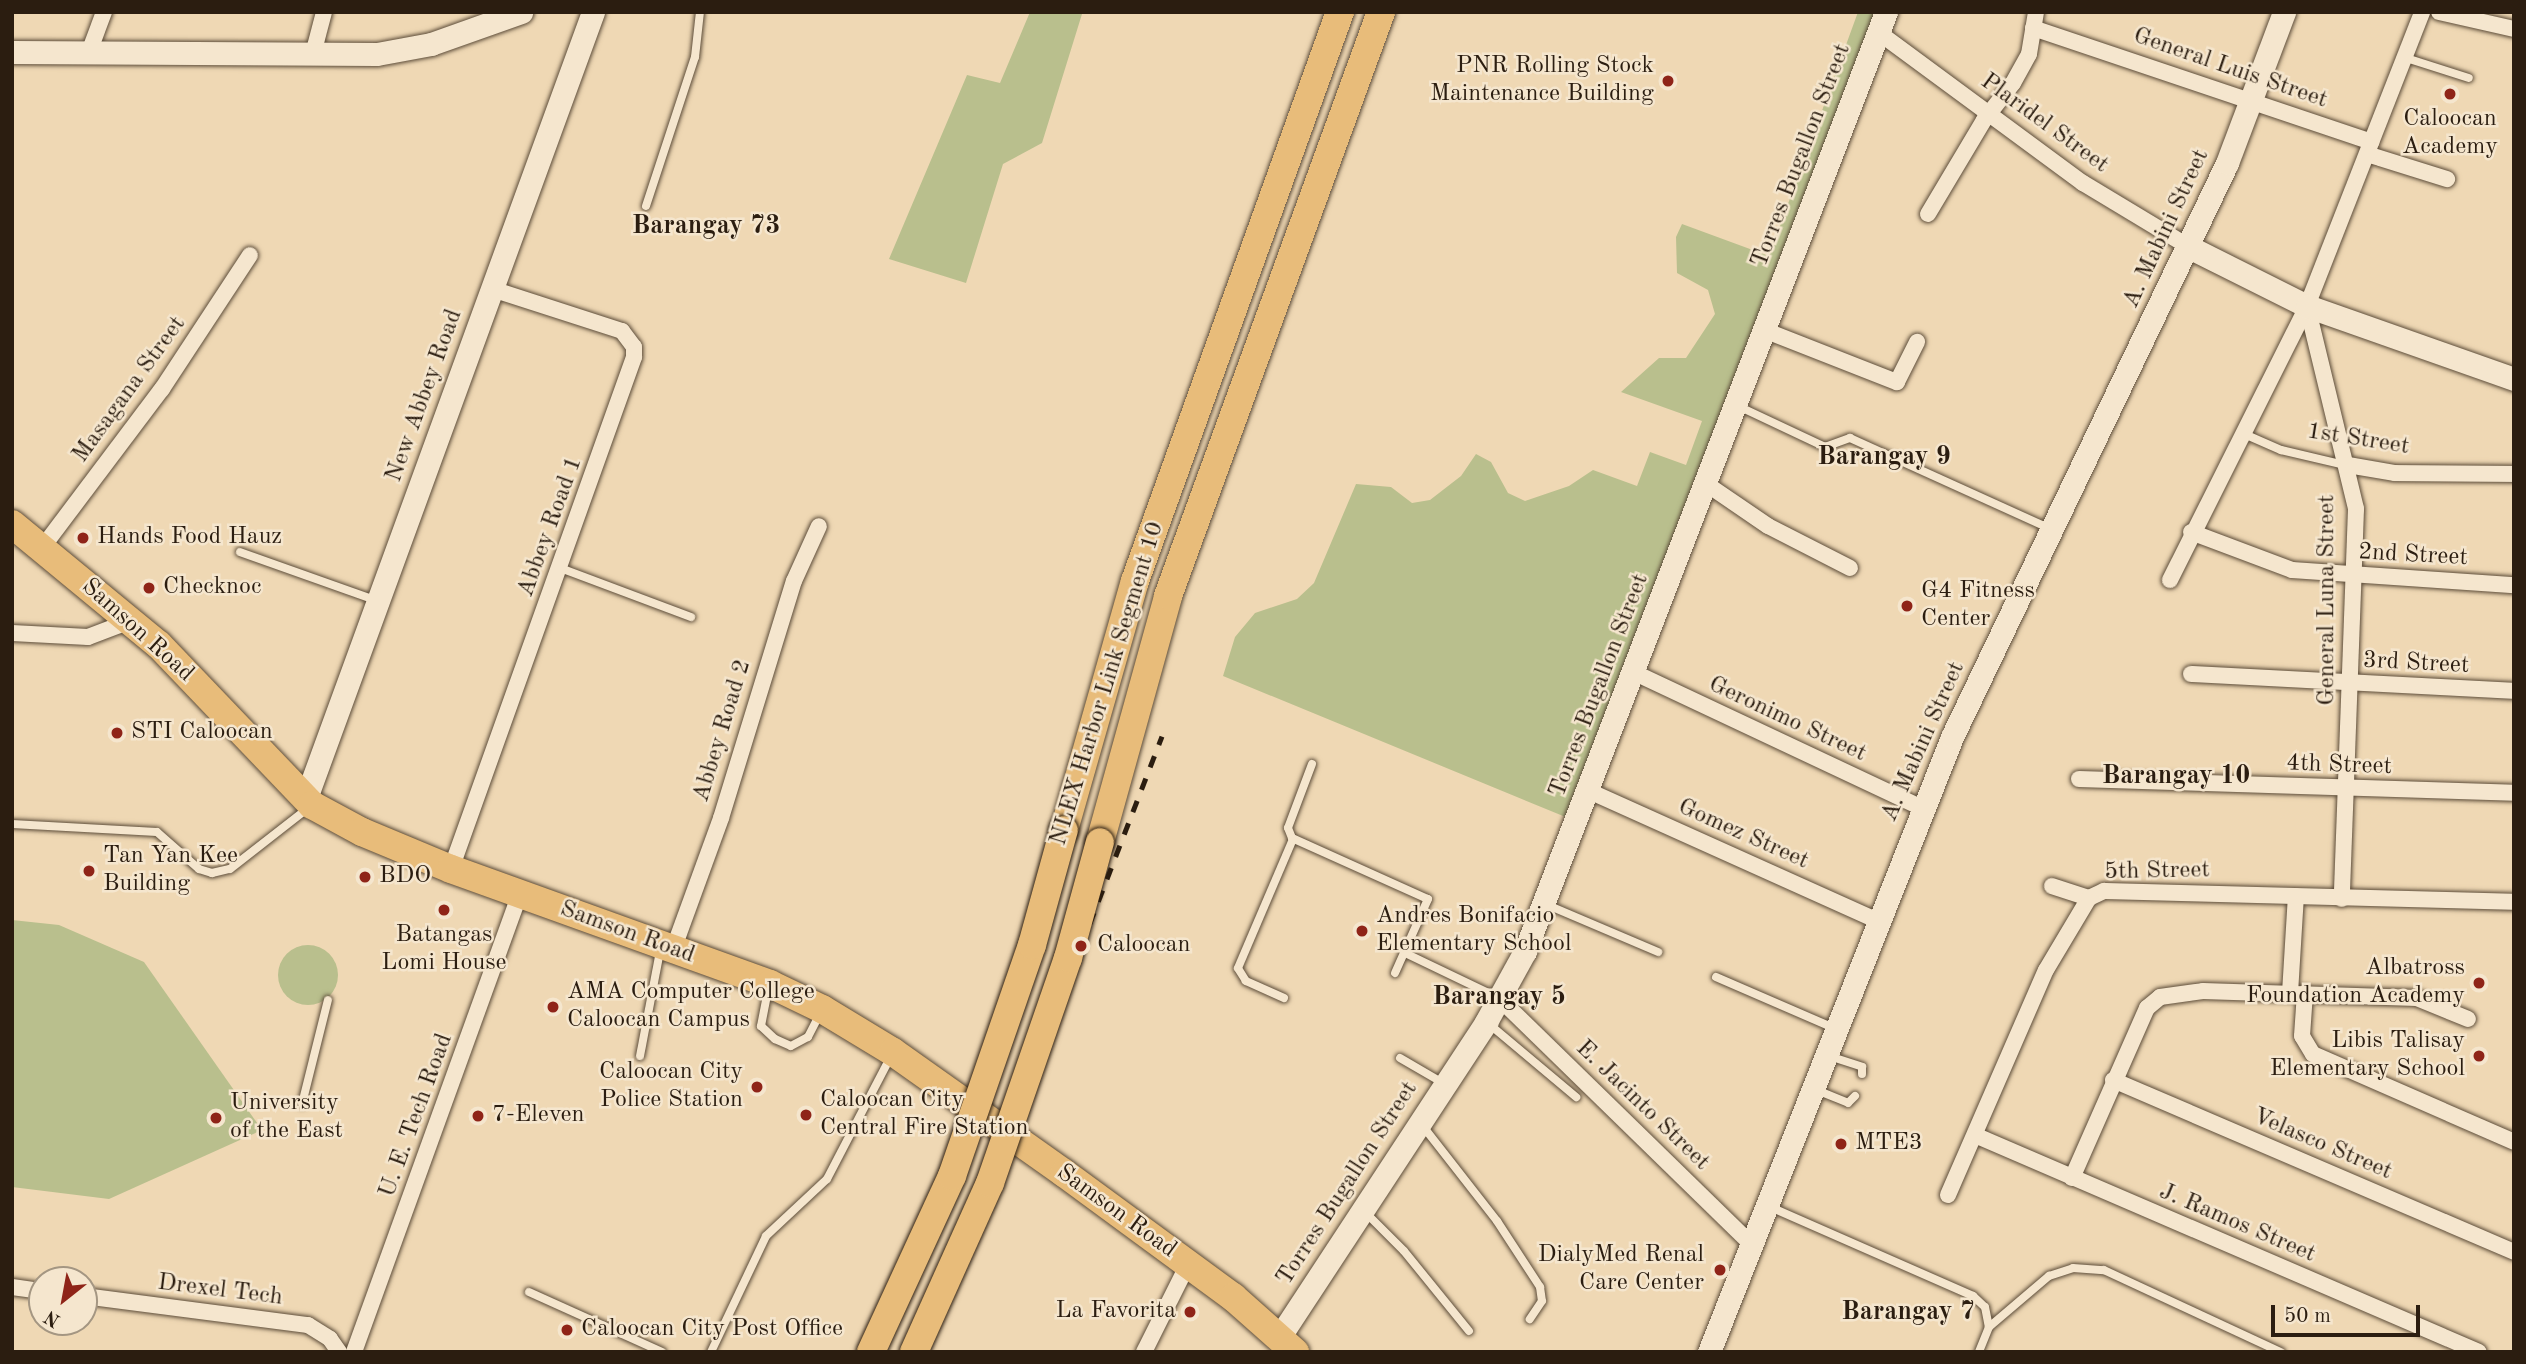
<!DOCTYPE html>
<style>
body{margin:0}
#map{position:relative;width:2526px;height:1364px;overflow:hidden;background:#efd8b4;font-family:"Old Standard TT",serif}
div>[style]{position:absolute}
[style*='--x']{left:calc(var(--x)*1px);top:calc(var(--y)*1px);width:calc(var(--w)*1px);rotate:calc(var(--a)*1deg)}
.green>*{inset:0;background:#b9bf8d}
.round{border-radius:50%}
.roads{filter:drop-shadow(0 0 2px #5c4c39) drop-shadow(0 0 2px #5c4c39)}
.lane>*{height:8px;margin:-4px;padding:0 4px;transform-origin:4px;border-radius:4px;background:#f5e6ce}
.street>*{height:16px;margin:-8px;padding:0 8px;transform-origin:8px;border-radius:8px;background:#f5e6ce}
.secondary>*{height:23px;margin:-11.5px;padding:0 11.5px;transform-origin:11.5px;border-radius:11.5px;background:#f5e6ce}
.highway>*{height:28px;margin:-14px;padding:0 14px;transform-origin:14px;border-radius:14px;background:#e8bc7a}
.rail>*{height:5px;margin-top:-2.5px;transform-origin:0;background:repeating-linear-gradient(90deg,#2b1d10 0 12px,transparent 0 24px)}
.bridges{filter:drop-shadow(0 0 2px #2b1d10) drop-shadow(0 0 2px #2b1d10)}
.highway-bridge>*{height:28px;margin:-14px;padding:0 14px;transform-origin:14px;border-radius:14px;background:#e8bc7a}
.dots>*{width:19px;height:19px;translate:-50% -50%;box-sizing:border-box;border:4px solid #f5e6ce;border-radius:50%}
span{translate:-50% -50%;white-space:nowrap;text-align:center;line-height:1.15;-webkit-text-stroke:5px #f5e6ce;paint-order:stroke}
.poi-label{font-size:24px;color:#2b1d10}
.right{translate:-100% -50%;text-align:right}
.left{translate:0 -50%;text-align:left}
.street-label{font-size:24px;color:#2b1d10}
.neighbourhood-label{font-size:26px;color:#2b1d10;font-weight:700}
.frame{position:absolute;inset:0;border:14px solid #2b1d10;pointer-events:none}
.north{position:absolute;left:28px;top:1266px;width:70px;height:70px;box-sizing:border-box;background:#f5e6ce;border:2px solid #a49682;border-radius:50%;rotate:211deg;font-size:19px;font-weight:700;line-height:28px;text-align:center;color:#2b1d10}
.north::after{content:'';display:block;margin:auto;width:24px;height:32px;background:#8f2418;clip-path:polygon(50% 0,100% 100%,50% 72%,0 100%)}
.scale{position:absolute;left:2271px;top:1305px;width:149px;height:32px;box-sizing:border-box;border:4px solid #2b1d10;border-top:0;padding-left:9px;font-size:21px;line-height:24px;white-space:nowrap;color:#2b1d10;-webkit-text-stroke:5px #f5e6ce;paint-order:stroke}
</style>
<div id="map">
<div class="green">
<i style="clip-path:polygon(1030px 12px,1082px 14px,1042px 143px,1003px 164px,966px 283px,889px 259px,967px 75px,1000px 83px)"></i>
<i style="clip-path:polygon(1858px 12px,1881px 12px,1568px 818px,1223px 676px,1235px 637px,1255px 613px,1297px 599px,1314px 583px,1356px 484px,1391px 487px,1412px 503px,1430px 500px,1461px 476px,1476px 454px,1491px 462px,1508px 493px,1525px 501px,1569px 486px,1593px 470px,1637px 486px,1650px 452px,1686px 465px,1702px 421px,1621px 392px,1659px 358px,1686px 358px,1715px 314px,1708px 290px,1677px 273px,1676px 237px,1682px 224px,1769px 256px)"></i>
<i style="clip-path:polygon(12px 920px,59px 925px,144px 962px,262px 1130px,109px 1199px,12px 1187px)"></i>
<i class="round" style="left:278px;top:945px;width:60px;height:60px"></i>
</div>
<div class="roads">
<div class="lane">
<i style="--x:2403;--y:57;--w:69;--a:17.7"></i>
<i style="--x:646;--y:206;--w:157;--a:-71.8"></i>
<i style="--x:695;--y:57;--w:45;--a:-83.7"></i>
<i style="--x:1738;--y:406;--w:96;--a:25.2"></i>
<i style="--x:1825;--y:447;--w:27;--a:-20"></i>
<i style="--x:1850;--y:438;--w:221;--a:24.4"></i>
<i style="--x:2242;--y:433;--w:43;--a:23.6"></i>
<i style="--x:2281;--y:450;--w:66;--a:13.2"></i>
<i style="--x:240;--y:552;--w:143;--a:19.6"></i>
<i style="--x:560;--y:568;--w:140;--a:20.5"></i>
<i style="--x:1312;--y:764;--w:68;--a:110.6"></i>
<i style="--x:1288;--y:828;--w:11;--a:68"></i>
<i style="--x:1292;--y:838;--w:149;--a:24.2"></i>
<i style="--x:1428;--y:899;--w:81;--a:114"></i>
<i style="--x:12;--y:824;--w:145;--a:3.2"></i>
<i style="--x:157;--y:832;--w:56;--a:41.4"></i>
<i style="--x:199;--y:869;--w:14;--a:17"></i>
<i style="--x:212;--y:873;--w:18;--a:-13"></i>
<i style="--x:230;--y:869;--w:99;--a:-38"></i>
<i style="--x:1545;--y:904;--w:123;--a:23"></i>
<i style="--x:1405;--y:953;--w:102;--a:25.6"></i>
<i style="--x:1716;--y:977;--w:129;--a:23.4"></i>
<i style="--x:768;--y:990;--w:37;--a:101"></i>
<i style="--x:761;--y:1026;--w:19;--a:43"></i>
<i style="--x:775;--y:1039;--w:17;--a:24"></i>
<i style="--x:791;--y:1046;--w:19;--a:-28"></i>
<i style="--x:808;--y:1037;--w:27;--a:-63"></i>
<i style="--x:1284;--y:998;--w:42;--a:-155.9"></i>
<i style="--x:1246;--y:981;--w:15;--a:-122"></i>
<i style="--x:1238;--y:968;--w:140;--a:-66.9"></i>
<i style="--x:1489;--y:1024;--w:114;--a:40"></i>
<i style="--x:640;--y:1056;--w:107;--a:-79.2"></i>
<i style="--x:1829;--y:1056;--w:35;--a:18"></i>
<i style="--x:1862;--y:1067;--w:7;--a:90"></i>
<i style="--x:1400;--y:1058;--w:50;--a:30.2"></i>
<i style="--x:1814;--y:1089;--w:37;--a:22"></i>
<i style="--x:1848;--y:1103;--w:10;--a:-45"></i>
<i style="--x:302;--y:1104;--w:107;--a:-76"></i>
<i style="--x:1422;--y:1125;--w:122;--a:52"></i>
<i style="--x:1497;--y:1221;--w:79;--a:56.9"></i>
<i style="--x:1540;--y:1287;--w:14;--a:82"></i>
<i style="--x:1542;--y:1301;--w:22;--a:124"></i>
<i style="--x:1768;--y:1206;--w:224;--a:23.7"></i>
<i style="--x:1973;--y:1296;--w:16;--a:43"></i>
<i style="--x:1985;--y:1307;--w:20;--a:79"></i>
<i style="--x:1989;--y:1327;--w:27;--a:112"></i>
<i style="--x:1365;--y:1212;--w:55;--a:45"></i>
<i style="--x:1404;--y:1251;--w:103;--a:50.9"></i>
<i style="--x:529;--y:1292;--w:146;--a:24.3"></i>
<i style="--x:1989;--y:1327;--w:79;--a:-40.4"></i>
<i style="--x:2049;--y:1276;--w:25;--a:-18"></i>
<i style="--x:2073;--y:1268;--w:31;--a:4"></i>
<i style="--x:2104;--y:1270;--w:195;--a:24.9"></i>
<i style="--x:711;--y:1352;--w:128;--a:-64.6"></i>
<i style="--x:766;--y:1236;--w:83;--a:-43.1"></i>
<i style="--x:827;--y:1179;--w:139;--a:-62.5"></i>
</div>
<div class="street">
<i style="--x:2439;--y:12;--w:77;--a:12.8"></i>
<i style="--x:2033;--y:28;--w:357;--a:18.6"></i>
<i style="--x:1878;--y:32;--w:255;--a:36.4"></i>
<i style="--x:2083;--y:183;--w:124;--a:31.1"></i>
<i style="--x:313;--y:54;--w:43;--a:-75.3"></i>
<i style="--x:88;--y:55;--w:46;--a:-69.6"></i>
<i style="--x:2367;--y:154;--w:84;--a:17.4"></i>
<i style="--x:1928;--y:214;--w:109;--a:-59.2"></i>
<i style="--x:1984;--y:120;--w:47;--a:-51.9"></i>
<i style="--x:2013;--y:83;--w:33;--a:-61"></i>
<i style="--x:2029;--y:54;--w:43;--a:-80.5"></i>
<i style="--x:2307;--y:306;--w:209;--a:76.4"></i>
<i style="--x:2356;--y:509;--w:390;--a:92.1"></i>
<i style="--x:1764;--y:330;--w:143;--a:21.4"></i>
<i style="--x:1897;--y:382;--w:45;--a:-63.4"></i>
<i style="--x:2348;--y:465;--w:48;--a:9.7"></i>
<i style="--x:2395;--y:473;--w:119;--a:0.5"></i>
<i style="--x:1705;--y:483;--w:76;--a:34.3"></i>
<i style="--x:1768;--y:526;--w:92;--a:27.1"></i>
<i style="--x:2191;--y:532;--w:108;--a:20.6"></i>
<i style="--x:2292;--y:570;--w:223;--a:3.9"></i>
<i style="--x:42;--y:548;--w:199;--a:-53"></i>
<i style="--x:162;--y:389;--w:160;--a:-56.7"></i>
<i style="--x:2170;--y:580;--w:306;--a:-63.4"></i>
<i style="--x:2307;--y:306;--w:316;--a:-68.6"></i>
<i style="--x:12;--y:633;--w:76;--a:3"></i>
<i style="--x:88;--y:637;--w:45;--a:-20.9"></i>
<i style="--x:1633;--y:672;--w:319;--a:25.2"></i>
<i style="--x:2191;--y:674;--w:323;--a:3"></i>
<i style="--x:2079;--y:779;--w:435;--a:1.8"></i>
<i style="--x:1589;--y:791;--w:317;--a:24.2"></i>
<i style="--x:451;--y:869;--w:544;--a:-70.33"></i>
<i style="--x:634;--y:357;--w:10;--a:-90"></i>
<i style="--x:634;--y:347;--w:20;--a:-127"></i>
<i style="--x:622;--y:331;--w:137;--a:-162.1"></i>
<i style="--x:2052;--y:886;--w:39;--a:18"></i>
<i style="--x:673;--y:950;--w:140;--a:-70"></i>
<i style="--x:721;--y:818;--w:248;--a:-72.9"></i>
<i style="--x:794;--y:581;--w:60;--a:-65.6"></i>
<i style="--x:2290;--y:993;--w:97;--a:-86.5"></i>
<i style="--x:2305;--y:993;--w:43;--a:94"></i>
<i style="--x:2302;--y:1036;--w:21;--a:59"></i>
<i style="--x:2313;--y:1054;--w:219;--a:23.6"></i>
<i style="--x:1501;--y:1000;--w:349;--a:44.3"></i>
<i style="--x:2113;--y:1080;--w:436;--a:23.2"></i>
<i style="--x:1977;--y:1136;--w:546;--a:23.28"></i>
<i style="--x:2072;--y:1178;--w:186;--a:-66.2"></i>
<i style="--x:2147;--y:1008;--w:17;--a:-40"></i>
<i style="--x:2160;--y:997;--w:43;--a:-7.9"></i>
<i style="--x:2203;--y:991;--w:214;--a:1.9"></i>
<i style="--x:2417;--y:998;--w:55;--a:22.4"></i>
<i style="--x:1948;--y:1195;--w:245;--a:-66.5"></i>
<i style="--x:2046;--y:970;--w:84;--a:-59.2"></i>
<i style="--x:2089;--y:898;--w:17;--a:-25"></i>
<i style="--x:2104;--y:891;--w:410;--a:1.5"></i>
<i style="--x:12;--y:1287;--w:30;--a:8"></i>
<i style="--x:84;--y:1296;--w:226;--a:7.4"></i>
<i style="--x:308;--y:1325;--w:26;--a:32"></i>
<i style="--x:330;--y:1339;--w:16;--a:55"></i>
<i style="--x:354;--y:1352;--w:487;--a:-70.1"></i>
<i style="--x:1144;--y:1352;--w:98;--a:-63.4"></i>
</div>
<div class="secondary">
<i style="--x:12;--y:52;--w:365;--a:0.3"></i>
<i style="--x:377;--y:54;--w:55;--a:-10.5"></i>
<i style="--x:431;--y:44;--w:96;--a:-19.6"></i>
<i style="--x:2189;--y:247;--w:132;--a:26.6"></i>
<i style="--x:2307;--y:306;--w:219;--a:19.4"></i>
<i style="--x:306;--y:798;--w:837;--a:-69.94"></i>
<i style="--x:1280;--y:1336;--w:376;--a:-56.7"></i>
<i style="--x:1486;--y:1022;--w:81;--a:-61.2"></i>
<i style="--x:1525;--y:951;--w:1006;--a:-68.97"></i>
<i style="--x:1709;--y:1352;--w:661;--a:-68.44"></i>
<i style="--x:1952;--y:737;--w:636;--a:-64.4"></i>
<i style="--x:2227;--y:163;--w:161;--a:-69.3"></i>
</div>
<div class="highway">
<i style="--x:12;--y:524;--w:190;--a:39.5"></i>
<i style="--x:159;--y:645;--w:221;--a:46.3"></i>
<i style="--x:312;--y:805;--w:57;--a:28.4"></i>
<i style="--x:362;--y:832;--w:96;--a:22.6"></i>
<i style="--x:451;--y:869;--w:339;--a:19.8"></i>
<i style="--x:770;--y:984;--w:58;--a:25.7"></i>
<i style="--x:822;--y:1009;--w:83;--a:31.2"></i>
<i style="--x:893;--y:1052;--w:209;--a:35.3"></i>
<i style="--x:1064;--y:1173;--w:210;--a:36.3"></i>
<i style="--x:1233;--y:1297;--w:83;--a:41.6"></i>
<i style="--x:1064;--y:830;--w:259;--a:-74.1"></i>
<i style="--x:1135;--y:581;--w:605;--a:-70.19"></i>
<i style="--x:1100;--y:842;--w:255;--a:-74.5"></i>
<i style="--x:1168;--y:596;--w:622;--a:-69.96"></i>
</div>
</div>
<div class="rail">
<i style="--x:918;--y:1352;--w:94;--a:-66.2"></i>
<i style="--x:956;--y:1266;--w:145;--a:-72.3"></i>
<i style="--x:1000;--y:1128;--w:199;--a:-66"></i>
<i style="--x:1081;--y:946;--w:225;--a:-68.9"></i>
</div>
<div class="bridges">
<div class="highway-bridge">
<i style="--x:871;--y:1352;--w:194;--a:-65.3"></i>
<i style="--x:952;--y:1176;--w:244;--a:-70.9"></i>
<i style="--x:1032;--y:945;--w:119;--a:-74.5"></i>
<i style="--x:914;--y:1352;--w:185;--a:-65.8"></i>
<i style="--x:990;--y:1183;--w:238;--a:-70.9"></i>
<i style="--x:1068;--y:958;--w:120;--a:-74.6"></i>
</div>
</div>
<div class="dots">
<i style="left:1668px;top:81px;background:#8f2418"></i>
<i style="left:2450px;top:94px;background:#8f2418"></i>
<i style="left:83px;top:538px;background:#8f2418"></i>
<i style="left:149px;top:588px;background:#8f2418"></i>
<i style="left:1907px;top:606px;background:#8f2418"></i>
<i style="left:117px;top:733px;background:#8f2418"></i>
<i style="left:89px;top:871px;background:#8f2418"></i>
<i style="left:365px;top:877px;background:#8f2418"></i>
<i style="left:444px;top:910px;background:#8f2418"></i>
<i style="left:1362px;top:931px;background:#8f2418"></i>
<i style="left:1081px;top:946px;background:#8f2418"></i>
<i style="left:2479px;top:983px;background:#8f2418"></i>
<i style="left:553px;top:1007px;background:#8f2418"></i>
<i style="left:2479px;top:1056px;background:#8f2418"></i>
<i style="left:757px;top:1087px;background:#8f2418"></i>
<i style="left:806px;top:1115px;background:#8f2418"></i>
<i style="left:478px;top:1116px;background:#8f2418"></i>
<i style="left:216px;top:1118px;background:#8f2418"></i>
<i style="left:1841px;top:1144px;background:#8f2418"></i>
<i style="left:1720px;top:1270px;background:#8f2418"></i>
<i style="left:1190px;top:1312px;background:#8f2418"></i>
<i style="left:567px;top:1330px;background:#8f2418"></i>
</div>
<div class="poi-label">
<span class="right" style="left:1654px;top:81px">PNR Rolling Stock<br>Maintenance Building</span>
<span style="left:2450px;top:134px">Caloocan<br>Academy</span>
<span class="left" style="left:97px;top:538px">Hands Food Hauz</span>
<span class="left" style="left:163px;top:588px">Checknoc</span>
<span class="left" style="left:1921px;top:606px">G4 Fitness<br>Center</span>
<span class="left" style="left:131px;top:733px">STI Caloocan</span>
<span class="left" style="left:103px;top:871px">Tan Yan Kee<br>Building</span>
<span class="left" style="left:379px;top:877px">BDO</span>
<span class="left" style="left:1376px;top:931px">Andres Bonifacio<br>Elementary School</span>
<span style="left:444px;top:950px">Batangas<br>Lomi House</span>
<span class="left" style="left:1097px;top:946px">Caloocan</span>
<span class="right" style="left:2465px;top:983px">Albatross<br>Foundation Academy</span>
<span class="left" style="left:567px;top:1007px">AMA Computer College<br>Caloocan Campus</span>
<span class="right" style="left:2465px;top:1056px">Libis Talisay<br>Elementary School</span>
<span class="right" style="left:743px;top:1087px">Caloocan City<br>Police Station</span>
<span class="left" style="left:820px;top:1115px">Caloocan City<br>Central Fire Station</span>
<span class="left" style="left:230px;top:1118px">University<br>of the East</span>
<span class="left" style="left:492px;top:1116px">7-Eleven</span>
<span class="left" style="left:1855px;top:1144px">MTE3</span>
<span class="right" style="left:1704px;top:1270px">DialyMed Renal<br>Care Center</span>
<span class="right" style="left:1176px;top:1312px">La Favorita</span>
<span class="left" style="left:581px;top:1330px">Caloocan City Post Office</span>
</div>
<div class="street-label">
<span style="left:2230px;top:69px;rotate:19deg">General Luis Street</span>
<span style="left:2044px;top:124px;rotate:36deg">Plaridel Street</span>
<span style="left:1802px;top:156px;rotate:-69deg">Torres Bugallon Street</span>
<span style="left:2167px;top:229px;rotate:-65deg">A. Mabini Street</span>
<span style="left:130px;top:390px;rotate:-54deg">Masagana Street</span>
<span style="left:425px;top:396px;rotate:-70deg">New Abbey Road</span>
<span style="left:2358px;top:440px;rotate:9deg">1st Street</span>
<span style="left:551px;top:527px;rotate:-70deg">Abbey Road 1</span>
<span style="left:2413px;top:556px;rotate:3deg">2nd Street</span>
<span style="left:2328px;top:600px;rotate:-90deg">General Luna Street</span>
<span style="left:137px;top:631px;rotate:42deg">Samson Road</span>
<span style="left:2416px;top:664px;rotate:3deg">3rd Street</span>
<span style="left:1108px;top:684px;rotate:-73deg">NLEX Harbor Link Segment 10</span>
<span style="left:1600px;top:686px;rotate:-69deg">Torres Bugallon Street</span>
<span style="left:1787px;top:720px;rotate:25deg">Geronimo Street</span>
<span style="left:723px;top:731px;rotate:-73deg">Abbey Road 2</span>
<span style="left:1924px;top:742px;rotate:-66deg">A. Mabini Street</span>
<span style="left:2339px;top:766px;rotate:2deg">4th Street</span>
<span style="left:1743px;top:835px;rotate:24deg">Gomez Street</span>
<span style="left:2157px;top:872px;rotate:-1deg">5th Street</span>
<span style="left:627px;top:933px;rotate:20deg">Samson Road</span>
<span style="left:1642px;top:1106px;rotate:44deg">E. Jacinto Street</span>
<span style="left:417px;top:1116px;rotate:-70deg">U. E. Tech Road</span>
<span style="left:2322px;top:1145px;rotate:23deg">Velasco Street</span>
<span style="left:1348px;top:1184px;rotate:-57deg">Torres Bugallon Street</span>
<span style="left:1116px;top:1212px;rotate:36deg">Samson Road</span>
<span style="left:2237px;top:1224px;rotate:23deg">J. Ramos Street</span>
<span style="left:220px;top:1291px;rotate:7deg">Drexel Tech</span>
</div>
<div class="neighbourhood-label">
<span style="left:706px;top:227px">Barangay 73</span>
<span style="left:1884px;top:458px">Barangay 9</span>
<span style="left:2176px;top:777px">Barangay 10</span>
<span style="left:1499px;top:998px">Barangay 5</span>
<span style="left:1908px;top:1313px">Barangay 7</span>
</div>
<div class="frame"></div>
<div class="north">N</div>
<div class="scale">50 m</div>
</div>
